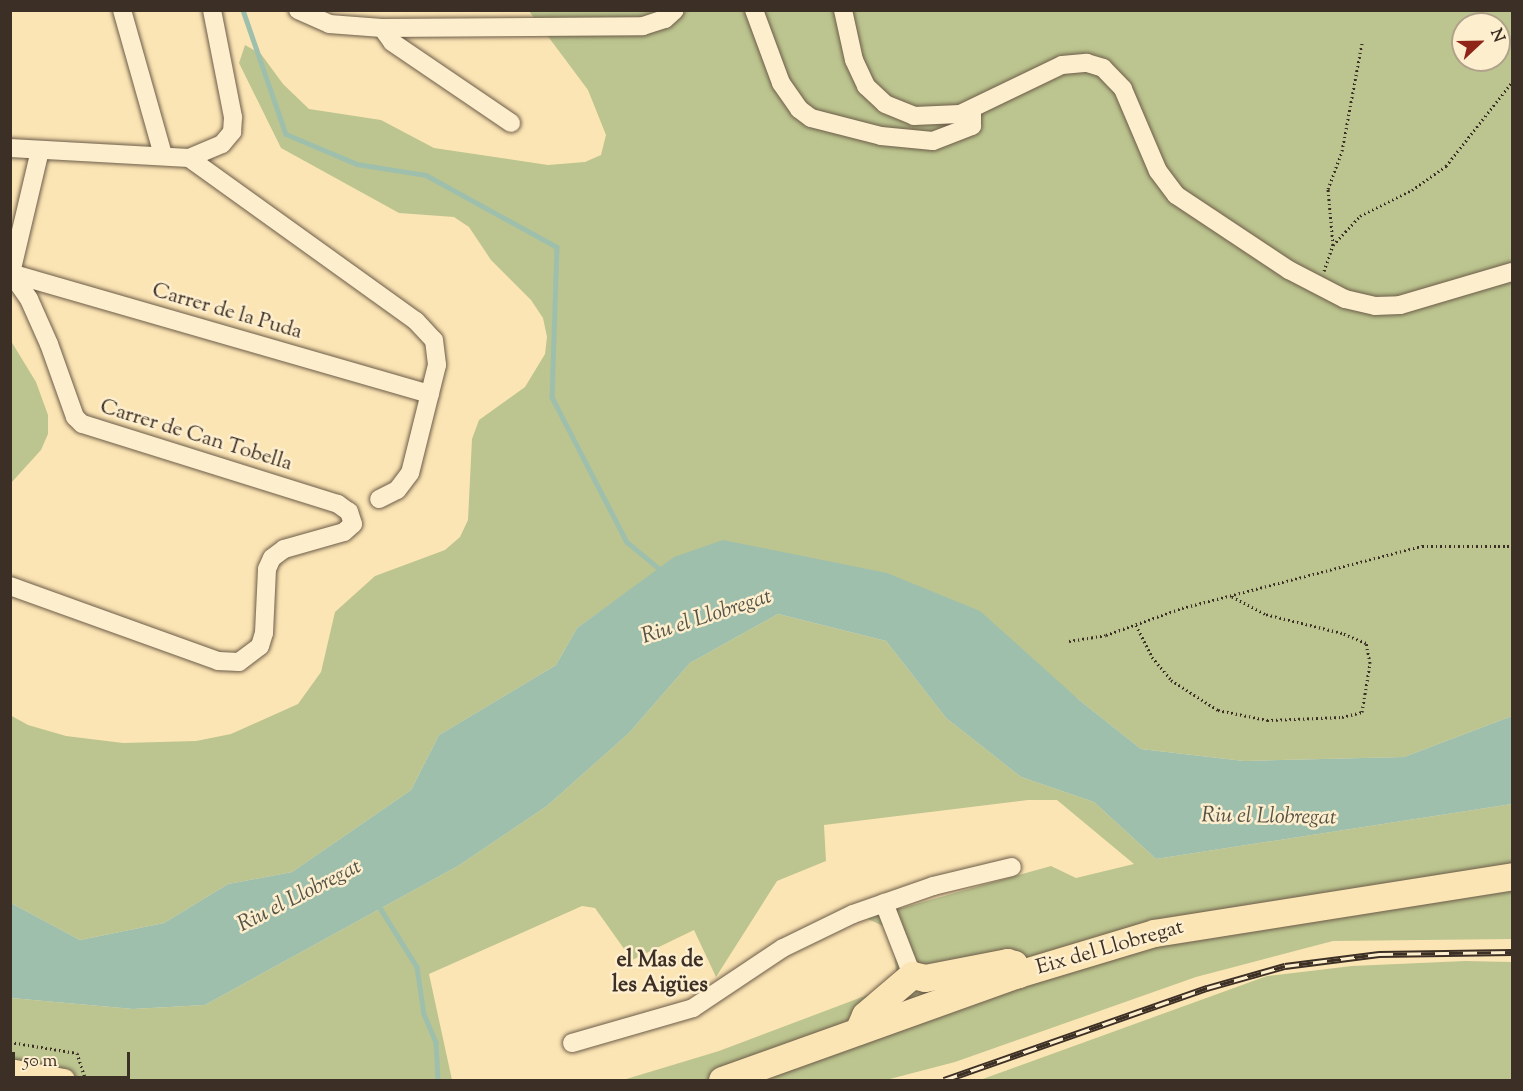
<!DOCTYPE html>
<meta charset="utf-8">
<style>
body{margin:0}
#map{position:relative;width:1523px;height:1091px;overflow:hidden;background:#fce5b4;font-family:"Sorts Mill Goudy",serif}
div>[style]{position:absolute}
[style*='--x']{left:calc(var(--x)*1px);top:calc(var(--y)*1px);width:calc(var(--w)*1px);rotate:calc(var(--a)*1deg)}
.green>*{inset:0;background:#bcc58f}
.water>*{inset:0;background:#9fbfad}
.stream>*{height:4.5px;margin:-2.25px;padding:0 2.25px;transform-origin:2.25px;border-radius:2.25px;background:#9fbfad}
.path>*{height:3px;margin-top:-1.5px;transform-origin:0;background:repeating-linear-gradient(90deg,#3c2f25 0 1.5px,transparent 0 4.5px)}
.roads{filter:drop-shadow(0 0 2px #6c5c49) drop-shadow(0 0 2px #6c5c49)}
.minor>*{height:18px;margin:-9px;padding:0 9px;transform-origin:9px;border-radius:9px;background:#fdeece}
.major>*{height:22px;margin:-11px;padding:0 11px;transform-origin:11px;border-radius:11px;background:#fce5b4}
.highway>*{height:27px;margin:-13.5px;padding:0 13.5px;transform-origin:13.5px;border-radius:13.5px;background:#fce5b4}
.rail>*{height:7px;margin-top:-3.5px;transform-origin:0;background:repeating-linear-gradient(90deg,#fdeece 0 14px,#3c2f25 0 28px);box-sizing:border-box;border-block:2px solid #3c2f25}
span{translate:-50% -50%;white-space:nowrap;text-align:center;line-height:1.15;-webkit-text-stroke:5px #fdeece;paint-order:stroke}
.street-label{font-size:21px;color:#3c2f25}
.water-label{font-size:22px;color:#555347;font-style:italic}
.neighbourhood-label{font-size:22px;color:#3c2f25;font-weight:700}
.frame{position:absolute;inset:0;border:12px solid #3c2f25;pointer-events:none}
.north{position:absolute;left:1451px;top:12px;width:60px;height:60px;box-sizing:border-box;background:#fdeece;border:2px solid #b0a28a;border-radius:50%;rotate:68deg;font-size:16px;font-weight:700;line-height:24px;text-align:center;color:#3c2f25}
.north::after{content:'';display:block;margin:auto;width:21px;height:27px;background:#8f2418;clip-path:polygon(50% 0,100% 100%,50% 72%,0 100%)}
.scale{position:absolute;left:12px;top:1052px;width:118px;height:27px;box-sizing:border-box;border:3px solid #3c2f25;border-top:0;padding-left:8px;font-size:18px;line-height:21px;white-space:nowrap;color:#3c2f25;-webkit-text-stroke:4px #fdeece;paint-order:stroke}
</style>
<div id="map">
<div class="green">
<i style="clip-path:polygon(evenodd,529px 11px,1512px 11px,1512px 716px,1404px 757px,1244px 761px,1141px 749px,1078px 699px,674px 558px,577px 628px,556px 665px,439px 735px,411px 790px,292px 872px,228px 884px,164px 923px,80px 940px,11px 903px,10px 715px,28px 725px,66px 736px,123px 743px,196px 741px,231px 734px,298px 704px,321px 672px,335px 612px,375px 576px,445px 550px,460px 537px,468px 520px,472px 439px,479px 420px,525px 387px,545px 354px,547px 337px,543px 318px,531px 300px,491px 260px,469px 227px,454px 217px,399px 213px,281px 148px,239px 63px,245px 45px,261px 54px,283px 84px,309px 109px,381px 120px,434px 148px,548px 165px,585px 162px,601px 155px,606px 135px,588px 90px,529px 11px,1463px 24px,1499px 24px,1499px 60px,1463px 60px,1463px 24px)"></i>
<i style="clip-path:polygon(11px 341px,36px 382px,48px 415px,48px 434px,41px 450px,11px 483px)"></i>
<i style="clip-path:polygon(778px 614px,886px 641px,946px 718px,1021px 777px,1094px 802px,1156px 859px,1512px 804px,1512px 939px,1333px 941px,1196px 977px,955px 1062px,886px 1080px,623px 1080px,719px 1051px,878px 991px,896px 971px,894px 949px,883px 926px,866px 918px,1051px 866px,1076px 878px,1134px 864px,1057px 800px,1028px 800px,824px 825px,826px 861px,777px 881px,716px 977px,694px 930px,632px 960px,595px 908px,582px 906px,429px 974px,452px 1080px,11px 1080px,11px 998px,133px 1009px,205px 1005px,458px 866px,547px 806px,629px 733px,690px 663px)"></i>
<i style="clip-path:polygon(1465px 961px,1512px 962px,1512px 1080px,980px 1080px,1267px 976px,1352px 966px)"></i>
</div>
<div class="water">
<i style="clip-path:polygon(723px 540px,887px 573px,980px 611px,1078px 699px,1141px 749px,1244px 761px,1404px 757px,1512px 716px,1512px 804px,1156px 859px,1094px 802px,1021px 777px,946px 718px,886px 641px,778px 614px,690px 663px,629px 733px,547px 806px,458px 866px,205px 1005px,133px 1009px,11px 998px,11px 903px,80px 940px,164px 923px,228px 884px,292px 872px,411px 790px,439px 735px,556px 665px,577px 628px,674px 557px)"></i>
</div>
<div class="stream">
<i style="--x:243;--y:10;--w:131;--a:70.9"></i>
<i style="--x:286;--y:134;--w:77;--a:22.9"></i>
<i style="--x:357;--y:164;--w:70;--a:9.1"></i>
<i style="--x:426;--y:175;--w:149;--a:28.8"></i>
<i style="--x:557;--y:247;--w:150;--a:91.9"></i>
<i style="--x:552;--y:397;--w:163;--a:62.7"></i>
<i style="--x:627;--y:542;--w:45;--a:39.6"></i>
<i style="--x:377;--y:903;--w:75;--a:58"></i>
<i style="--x:417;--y:967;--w:48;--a:81.5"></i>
<i style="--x:424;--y:1014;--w:30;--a:67"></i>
<i style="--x:436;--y:1042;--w:38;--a:87"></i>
</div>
<div class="path">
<i style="--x:1333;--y:245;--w:40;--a:-47"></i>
<i style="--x:1360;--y:216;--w:58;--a:-26.6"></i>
<i style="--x:1412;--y:190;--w:42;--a:-35.2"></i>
<i style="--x:1446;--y:166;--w:107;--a:-51.8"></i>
<i style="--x:1324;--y:271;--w:28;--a:-71"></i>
<i style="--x:1333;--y:245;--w:56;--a:-95.1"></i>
<i style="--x:1328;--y:189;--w:40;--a:-69.8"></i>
<i style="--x:1342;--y:151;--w:110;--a:-79.5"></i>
<i style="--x:1136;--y:625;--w:36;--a:63"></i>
<i style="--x:1152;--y:657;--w:30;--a:50"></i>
<i style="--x:1171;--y:680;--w:56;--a:32.6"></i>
<i style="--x:1218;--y:710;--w:50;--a:11.5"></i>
<i style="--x:1267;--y:720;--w:75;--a:-2.3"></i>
<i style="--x:1342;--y:717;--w:21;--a:-14"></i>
<i style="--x:1362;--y:712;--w:50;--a:-80.7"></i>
<i style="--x:1370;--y:663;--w:20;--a:-101"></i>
<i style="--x:1366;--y:643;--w:26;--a:-157"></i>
<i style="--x:1342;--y:633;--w:79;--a:-166.1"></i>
<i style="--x:1265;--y:614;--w:40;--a:-152"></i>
<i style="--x:1069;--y:641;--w:37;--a:-9"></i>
<i style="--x:1106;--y:635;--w:81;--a:-19.6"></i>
<i style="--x:1182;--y:608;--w:248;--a:-14.5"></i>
<i style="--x:1422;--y:546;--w:90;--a:0"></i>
<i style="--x:10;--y:1042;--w:68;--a:9.3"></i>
<i style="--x:77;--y:1053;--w:28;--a:72"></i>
</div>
<div class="roads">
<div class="minor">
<i style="--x:122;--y:10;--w:151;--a:74.2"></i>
<i style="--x:298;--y:10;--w:34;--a:24"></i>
<i style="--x:329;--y:24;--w:53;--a:4.3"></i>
<i style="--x:382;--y:28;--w:261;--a:-0.4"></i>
<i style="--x:643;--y:26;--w:23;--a:-18"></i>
<i style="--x:665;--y:19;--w:13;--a:-42"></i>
<i style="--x:754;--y:10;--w:78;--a:69.7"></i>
<i style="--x:781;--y:83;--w:32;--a:55"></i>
<i style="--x:799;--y:109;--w:15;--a:37"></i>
<i style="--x:811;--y:118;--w:72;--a:14.4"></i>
<i style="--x:881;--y:136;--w:52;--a:5.5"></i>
<i style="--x:933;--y:141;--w:42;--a:-21"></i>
<i style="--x:972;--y:126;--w:17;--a:-90"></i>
<i style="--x:843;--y:10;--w:51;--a:77.6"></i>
<i style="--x:854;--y:60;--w:29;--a:65"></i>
<i style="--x:866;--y:86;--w:26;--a:43"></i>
<i style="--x:885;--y:104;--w:31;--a:22"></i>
<i style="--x:914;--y:116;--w:46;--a:-2.5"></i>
<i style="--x:960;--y:114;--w:113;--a:-25.7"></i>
<i style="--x:1062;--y:65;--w:25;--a:-5"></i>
<i style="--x:1087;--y:63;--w:17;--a:17"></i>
<i style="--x:1103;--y:68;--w:29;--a:46"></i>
<i style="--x:1123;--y:89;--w:89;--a:66.9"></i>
<i style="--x:1158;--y:171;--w:30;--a:53"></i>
<i style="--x:1176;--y:195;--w:136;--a:33.6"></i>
<i style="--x:1289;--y:270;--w:63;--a:27.4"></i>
<i style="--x:1345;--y:299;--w:31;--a:13"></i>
<i style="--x:1375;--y:306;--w:25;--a:-2"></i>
<i style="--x:1400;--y:305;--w:117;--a:-16.4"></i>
<i style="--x:382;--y:28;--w:17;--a:54"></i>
<i style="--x:392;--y:42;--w:144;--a:34.2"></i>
<i style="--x:10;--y:148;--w:179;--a:3.2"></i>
<i style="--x:189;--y:158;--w:36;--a:-23"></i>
<i style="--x:222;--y:144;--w:16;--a:-50"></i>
<i style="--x:232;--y:132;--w:15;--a:-86"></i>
<i style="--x:233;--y:117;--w:109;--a:-101.1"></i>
<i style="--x:189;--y:158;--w:279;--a:35.7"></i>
<i style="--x:416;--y:321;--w:26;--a:47"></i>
<i style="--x:434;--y:340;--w:25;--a:83"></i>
<i style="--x:437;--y:365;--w:111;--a:104"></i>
<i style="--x:410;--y:473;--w:21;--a:127"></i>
<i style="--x:397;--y:490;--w:20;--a:153"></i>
<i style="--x:10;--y:273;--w:437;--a:16.1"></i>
<i style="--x:10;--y:586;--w:221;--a:19.8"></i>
<i style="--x:218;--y:661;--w:21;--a:3"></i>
<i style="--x:239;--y:662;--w:26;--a:-37"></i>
<i style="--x:260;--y:646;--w:14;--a:-73"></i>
<i style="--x:264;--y:633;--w:64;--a:-87.3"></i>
<i style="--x:267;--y:569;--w:12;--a:-66"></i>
<i style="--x:272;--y:558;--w:15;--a:-37"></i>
<i style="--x:284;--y:549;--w:62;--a:-15.8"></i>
<i style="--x:344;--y:532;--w:12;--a:-42"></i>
<i style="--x:353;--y:524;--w:13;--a:-108"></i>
<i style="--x:349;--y:512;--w:14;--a:-144"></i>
<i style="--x:338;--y:504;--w:268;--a:-162.6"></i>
<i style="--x:82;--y:424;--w:10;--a:-135"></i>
<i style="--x:75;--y:417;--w:77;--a:-109.6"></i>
<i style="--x:49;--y:344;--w:49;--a:-114"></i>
<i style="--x:29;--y:299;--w:32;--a:-125"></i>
<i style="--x:11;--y:273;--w:126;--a:-76.7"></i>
<i style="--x:884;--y:903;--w:77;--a:68.7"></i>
<i style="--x:572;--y:1043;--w:126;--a:-16.1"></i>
<i style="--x:693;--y:1008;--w:108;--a:-33.7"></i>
<i style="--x:783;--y:948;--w:78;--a:-25.9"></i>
<i style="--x:853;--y:914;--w:85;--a:-19.3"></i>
<i style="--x:933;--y:886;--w:81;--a:-13.5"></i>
</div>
<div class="major">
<i style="--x:10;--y:1070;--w:55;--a:10.5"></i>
</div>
<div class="highway">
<i style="--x:858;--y:1031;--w:17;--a:-66"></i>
<i style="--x:865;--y:1015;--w:62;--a:-40.4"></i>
<i style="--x:912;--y:975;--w:13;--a:13"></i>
<i style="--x:925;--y:978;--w:84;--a:-11"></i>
<i style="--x:1007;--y:962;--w:7;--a:16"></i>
<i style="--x:1014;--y:964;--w:11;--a:68"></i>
<i style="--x:722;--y:1080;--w:314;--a:-19.7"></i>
<i style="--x:1018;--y:974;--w:142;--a:-16.8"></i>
<i style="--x:1154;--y:933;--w:363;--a:-9"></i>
</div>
</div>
<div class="rail">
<i style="--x:944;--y:1080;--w:279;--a:-19.3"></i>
<i style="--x:1207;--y:988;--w:81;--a:-15.8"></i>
<i style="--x:1285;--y:966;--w:95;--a:-7.3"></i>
<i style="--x:1379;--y:954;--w:133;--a:-0.9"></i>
</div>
<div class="street-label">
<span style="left:227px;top:312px;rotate:16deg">Carrer de la Puda</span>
<span style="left:196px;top:436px;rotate:17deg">Carrer de Can Tobella</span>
<span style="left:1110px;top:948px;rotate:-16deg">Eix del Llobregat</span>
</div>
<div class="water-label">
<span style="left:707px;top:618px;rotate:-18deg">Riu el Llobregat</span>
<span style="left:1269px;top:818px;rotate:1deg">Riu el Llobregat</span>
<span style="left:300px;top:897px;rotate:-27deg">Riu el Llobregat</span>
</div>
<div class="neighbourhood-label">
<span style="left:660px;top:974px">el Mas de<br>les Aigües</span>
</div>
<div class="frame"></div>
<div class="north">N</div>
<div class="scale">50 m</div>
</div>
